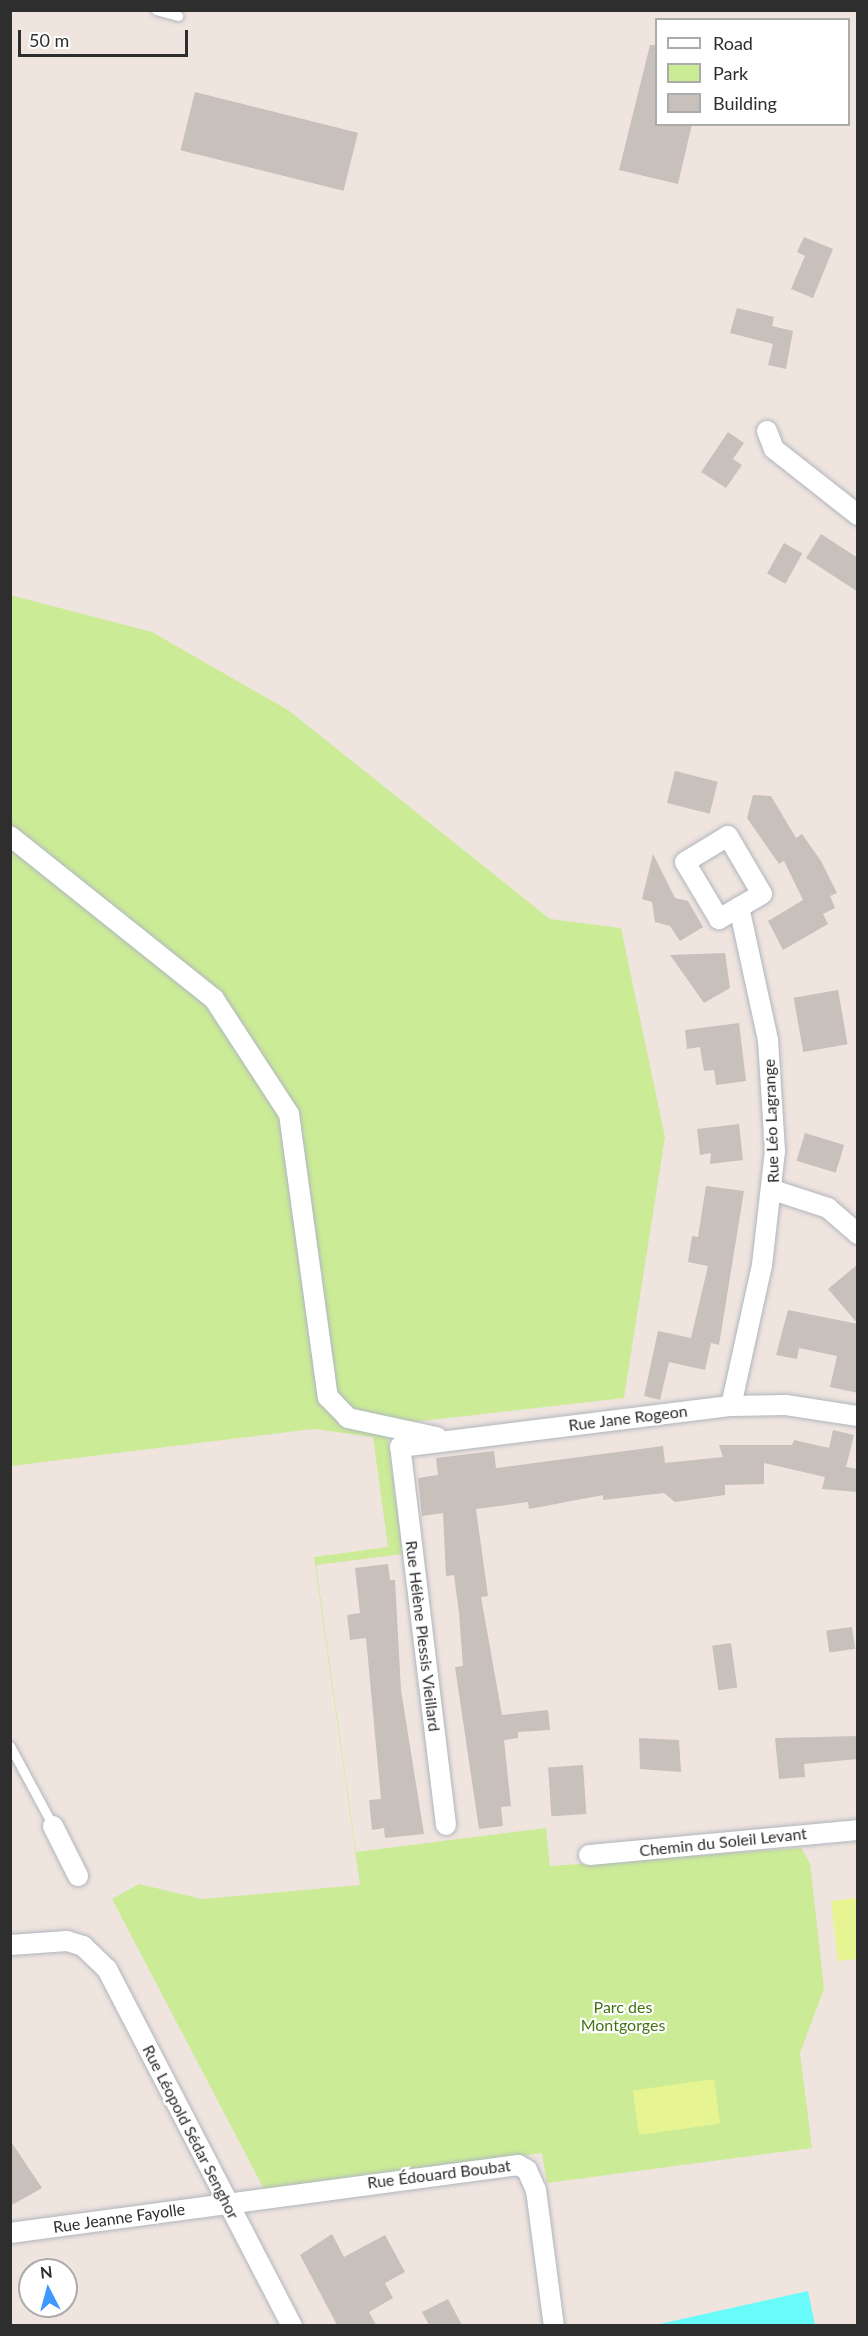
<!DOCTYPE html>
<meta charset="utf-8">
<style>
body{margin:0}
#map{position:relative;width:868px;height:2336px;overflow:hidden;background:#f0e4df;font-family:Lato,sans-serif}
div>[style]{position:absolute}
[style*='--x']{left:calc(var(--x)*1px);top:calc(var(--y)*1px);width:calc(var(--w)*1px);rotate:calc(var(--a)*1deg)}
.green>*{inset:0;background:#cceb97}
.pitch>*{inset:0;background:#e6f492;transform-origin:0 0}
.water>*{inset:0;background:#69fbf9}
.building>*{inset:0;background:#c8c0ba;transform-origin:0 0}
.roads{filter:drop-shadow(0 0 2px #afb6be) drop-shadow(0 0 2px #afb6be)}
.service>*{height:9px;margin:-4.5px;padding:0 4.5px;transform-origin:4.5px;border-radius:4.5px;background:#fff}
.minor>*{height:20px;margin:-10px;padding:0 10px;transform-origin:10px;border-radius:10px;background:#fff}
span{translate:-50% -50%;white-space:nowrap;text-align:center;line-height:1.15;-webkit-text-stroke:4.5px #fff;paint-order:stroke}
.street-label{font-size:16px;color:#2e2e2e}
.park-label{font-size:16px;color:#437513}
.frame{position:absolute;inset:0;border:12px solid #2e2e2e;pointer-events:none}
.legend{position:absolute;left:655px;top:18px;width:195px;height:108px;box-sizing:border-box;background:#fff;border:2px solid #ababab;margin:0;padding:8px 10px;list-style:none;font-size:18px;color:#2e2e2e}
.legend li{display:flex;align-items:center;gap:12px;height:30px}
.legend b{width:30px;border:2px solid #ababab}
.north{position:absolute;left:18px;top:2258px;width:60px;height:60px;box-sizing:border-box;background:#fff;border:2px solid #ababab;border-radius:50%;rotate:354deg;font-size:16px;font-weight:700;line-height:24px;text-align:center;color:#2e2e2e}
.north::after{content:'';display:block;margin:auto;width:21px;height:27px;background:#3d98ff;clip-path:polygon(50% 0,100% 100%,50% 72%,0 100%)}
.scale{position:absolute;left:18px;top:30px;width:170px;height:27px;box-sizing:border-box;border:3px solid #2e2e2e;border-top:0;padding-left:8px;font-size:18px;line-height:21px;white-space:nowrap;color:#2e2e2e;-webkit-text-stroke:4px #fff;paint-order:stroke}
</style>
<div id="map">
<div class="green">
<i style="clip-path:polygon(10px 595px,152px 632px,288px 710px,550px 919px,621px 928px,665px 1137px,624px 1398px,386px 1425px,403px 1554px,316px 1565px,356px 1852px,546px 1828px,550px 1866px,801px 1848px,810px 1863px,824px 1989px,800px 2053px,812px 2148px,547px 2183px,542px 2153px,265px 2191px,112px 1899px,139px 1884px,202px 1899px,360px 1885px,314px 1557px,388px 1547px,373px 1437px,314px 1429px,11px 1466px)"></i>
</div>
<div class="pitch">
<i style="clip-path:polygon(857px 1898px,857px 1959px,838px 1961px,831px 1901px)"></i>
<i style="left:714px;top:2079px;width:45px;height:82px;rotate:82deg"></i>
</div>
<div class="water">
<i style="clip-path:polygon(808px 2291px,815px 2325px,655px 2325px)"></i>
</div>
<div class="building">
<i style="clip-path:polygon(650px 45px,657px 45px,657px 124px,692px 124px,678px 184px,619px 170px)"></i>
<i style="left:195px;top:92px;width:168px;height:60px;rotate:14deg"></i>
<i style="clip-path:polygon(804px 237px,833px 249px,813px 298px,791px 289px,805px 256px,797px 252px)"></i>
<i style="clip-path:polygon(737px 308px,774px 317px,772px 326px,793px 331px,786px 369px,768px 365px,773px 344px,730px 333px)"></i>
<i style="clip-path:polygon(728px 432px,744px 443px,733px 459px,742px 465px,726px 488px,701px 472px)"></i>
<i style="clip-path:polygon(821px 534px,858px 558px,858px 592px,806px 558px)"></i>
<i style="left:784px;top:543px;width:21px;height:35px;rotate:29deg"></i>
<i style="left:675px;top:771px;width:44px;height:33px;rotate:14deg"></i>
<i style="clip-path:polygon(753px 795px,771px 796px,796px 838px,802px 834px,821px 861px,837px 893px,830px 896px,835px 908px,823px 914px,828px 924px,783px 950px,768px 921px,803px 900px,784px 861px,779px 864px,747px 818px)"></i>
<i style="clip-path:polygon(653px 854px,675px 898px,688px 901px,703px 927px,680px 941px,670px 926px,655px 922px,652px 902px,642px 899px)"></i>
<i style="clip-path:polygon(725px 953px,730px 988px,704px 1003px,670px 955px)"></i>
<i style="left:838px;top:990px;width:55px;height:45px;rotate:80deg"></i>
<i style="clip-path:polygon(739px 1023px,746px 1081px,716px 1085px,714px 1070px,704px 1071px,700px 1047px,687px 1049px,685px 1030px)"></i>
<i style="clip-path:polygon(739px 1124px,743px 1160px,710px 1164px,711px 1153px,700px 1155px,697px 1129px)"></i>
<i style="left:805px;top:1133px;width:41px;height:29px;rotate:17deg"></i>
<i style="clip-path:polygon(706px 1186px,744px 1191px,719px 1345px,711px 1343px,705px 1370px,669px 1362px,660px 1400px,644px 1396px,658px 1331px,691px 1338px,708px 1266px,688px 1262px,692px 1236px,698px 1237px)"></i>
<i style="clip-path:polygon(858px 1264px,858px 1324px,828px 1289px)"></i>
<i style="clip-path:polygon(788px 1310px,858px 1324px,858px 1393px,830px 1387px,837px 1356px,799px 1348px,797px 1359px,776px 1355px)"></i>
<i style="clip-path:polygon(833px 1430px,854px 1435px,846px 1467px,858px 1469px,858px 1492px,822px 1489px,825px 1477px,764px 1463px,764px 1484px,725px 1485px,725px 1495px,675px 1502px,664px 1493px,603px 1500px,603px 1495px,529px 1509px,528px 1502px,476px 1509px,488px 1596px,481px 1597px,502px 1715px,548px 1710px,550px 1730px,518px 1732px,518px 1738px,504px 1740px,511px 1806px,501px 1807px,503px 1826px,479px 1829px,455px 1667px,463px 1666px,459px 1613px,454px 1575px,446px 1576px,443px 1513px,422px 1516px,418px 1478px,438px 1475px,436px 1458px,494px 1451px,496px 1468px,663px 1446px,665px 1463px,723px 1457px,719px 1445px,792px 1445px,794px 1440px,829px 1448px)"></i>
<i style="clip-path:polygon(388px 1564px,390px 1580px,395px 1580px,401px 1690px,424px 1834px,385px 1838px,384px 1828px,372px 1830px,369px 1800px,381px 1799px,366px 1638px,350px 1640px,347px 1615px,360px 1613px,355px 1568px)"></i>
<i style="left:852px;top:1627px;width:22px;height:26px;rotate:82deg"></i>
<i style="left:731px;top:1643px;width:45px;height:19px;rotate:82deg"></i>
<i style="clip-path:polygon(858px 1736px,858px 1759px,804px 1764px,805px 1777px,779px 1779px,775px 1738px)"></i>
<i style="clip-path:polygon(639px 1738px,679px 1740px,681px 1772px,640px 1769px)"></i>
<i style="left:583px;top:1765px;width:49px;height:35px;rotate:86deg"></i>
<i style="clip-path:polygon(10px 2140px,42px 2188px,10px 2206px)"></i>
<i style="clip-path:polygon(332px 2234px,344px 2257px,385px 2235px,405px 2272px,385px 2283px,393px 2298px,369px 2312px,376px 2325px,337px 2325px,300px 2255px)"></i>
<i style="clip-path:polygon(448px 2299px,462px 2325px,429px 2325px,422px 2312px)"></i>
</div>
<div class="roads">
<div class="service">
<i style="--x:156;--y:10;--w:23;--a:15"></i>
<i style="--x:10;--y:1746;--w:91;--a:61.7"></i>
</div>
<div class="minor">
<i style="--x:767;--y:431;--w:19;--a:69"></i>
<i style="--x:774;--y:449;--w:107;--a:38.2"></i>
<i style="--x:10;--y:836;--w:261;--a:38.6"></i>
<i style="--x:214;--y:999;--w:137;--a:56.9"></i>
<i style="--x:289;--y:1114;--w:286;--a:82.2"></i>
<i style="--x:328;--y:1397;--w:29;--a:46"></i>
<i style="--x:348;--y:1418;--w:91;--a:12.1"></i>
<i style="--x:728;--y:836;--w:67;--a:59.6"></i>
<i style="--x:762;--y:894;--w:50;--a:149.8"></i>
<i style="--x:719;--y:919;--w:66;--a:-120.8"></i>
<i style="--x:685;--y:862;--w:50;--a:-31.2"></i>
<i style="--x:773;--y:1190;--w:58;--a:18.1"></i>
<i style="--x:828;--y:1208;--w:40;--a:41"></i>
<i style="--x:731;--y:1406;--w:144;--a:-77.6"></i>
<i style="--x:762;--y:1265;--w:115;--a:-83.5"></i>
<i style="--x:775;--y:1151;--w:111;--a:-93.6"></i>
<i style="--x:768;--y:1040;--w:136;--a:-102.3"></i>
<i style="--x:446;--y:1825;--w:381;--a:-96.9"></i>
<i style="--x:400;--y:1447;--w:334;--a:-7.1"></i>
<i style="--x:731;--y:1406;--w:55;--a:-1"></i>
<i style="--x:786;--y:1405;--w:73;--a:8.7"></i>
<i style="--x:53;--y:1826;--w:56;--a:63.4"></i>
<i style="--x:589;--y:1855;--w:270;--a:-5.3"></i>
<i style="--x:10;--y:1945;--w:57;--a:-4"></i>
<i style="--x:67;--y:1941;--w:17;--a:17"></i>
<i style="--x:83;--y:1946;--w:33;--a:44"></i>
<i style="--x:107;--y:1969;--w:402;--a:62.6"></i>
<i style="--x:10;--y:2233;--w:513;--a:-7.62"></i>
<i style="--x:518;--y:2165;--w:10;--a:29"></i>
<i style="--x:527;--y:2170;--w:22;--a:66"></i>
<i style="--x:536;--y:2190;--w:137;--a:82.5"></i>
</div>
</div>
<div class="street-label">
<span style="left:771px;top:1121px;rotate:-92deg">Rue Léo Lagrange</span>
<span style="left:628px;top:1418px;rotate:-7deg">Rue Jane Rogeon</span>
<span style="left:423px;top:1636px;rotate:83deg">Rue Hélène Plessis Vieillard</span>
<span style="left:723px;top:1842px;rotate:-6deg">Chemin du Soleil Levant</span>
<span style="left:191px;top:2132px;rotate:63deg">Rue Léopold Sédar Senghor</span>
<span style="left:439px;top:2174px;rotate:-7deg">Rue Édouard Boubat</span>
<span style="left:119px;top:2218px;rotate:-8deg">Rue Jeanne Fayolle</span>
</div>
<div class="park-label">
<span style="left:623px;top:2016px">Parc des<br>Montgorges</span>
</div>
<div class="frame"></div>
<ul class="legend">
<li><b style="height:8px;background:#fff"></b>Road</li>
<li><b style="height:16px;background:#cceb97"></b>Park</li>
<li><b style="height:16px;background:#c8c0ba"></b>Building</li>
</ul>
<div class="north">N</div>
<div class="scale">50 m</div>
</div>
